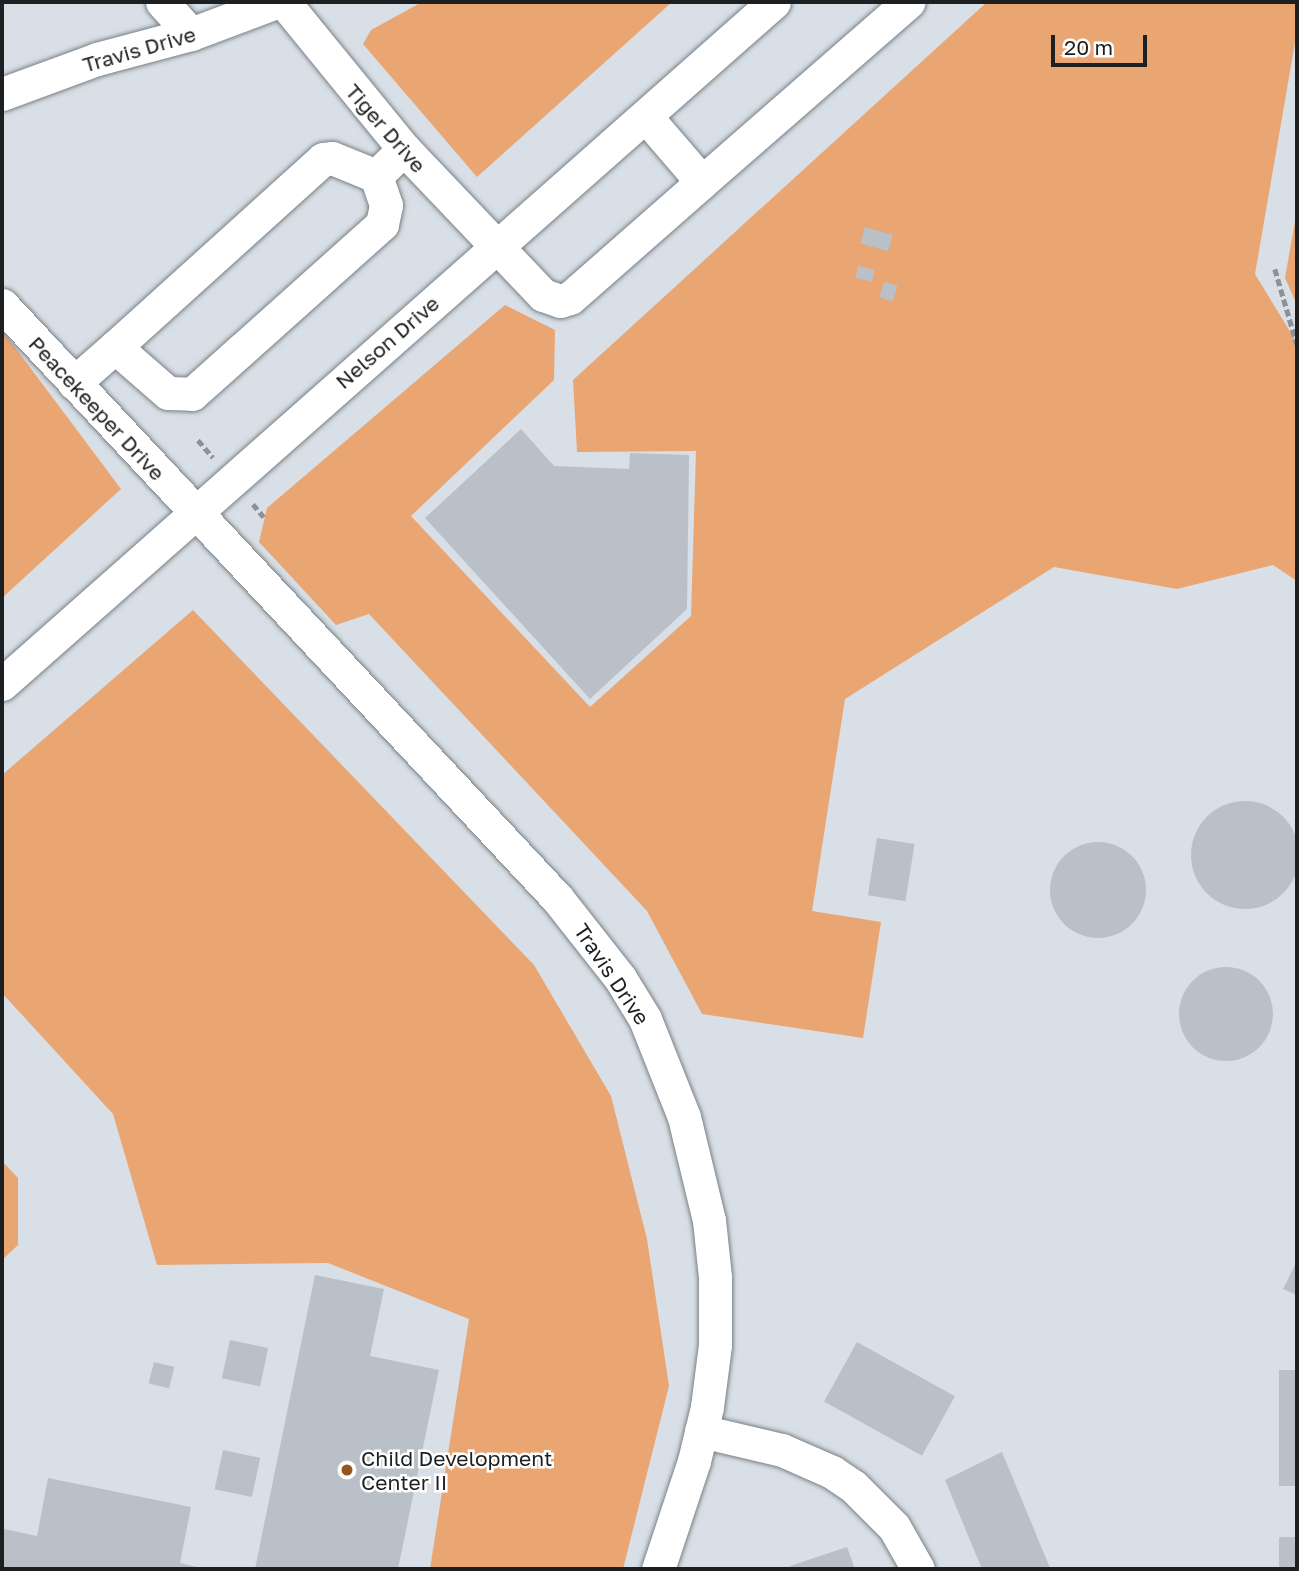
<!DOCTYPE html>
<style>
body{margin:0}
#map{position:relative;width:1299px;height:1571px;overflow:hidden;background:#d8dfe6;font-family:"Golos Text",sans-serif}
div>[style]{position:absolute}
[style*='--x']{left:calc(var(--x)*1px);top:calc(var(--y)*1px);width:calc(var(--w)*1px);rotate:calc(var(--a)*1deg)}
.green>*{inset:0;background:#e9a673}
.building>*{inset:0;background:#b9c0c7;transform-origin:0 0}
.round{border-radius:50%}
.path>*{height:4.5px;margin-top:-2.25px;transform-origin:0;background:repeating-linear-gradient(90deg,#8c9196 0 7px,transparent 0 10.5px)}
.roads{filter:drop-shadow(0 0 2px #7a8086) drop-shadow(0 0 2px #7a8086)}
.minor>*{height:33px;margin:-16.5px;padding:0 16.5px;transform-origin:16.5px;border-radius:16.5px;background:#fff}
.dots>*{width:19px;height:19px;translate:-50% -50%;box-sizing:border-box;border:4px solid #fff;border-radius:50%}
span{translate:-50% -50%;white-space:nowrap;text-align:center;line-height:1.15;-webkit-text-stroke:5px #fff;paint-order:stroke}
.street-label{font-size:21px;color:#1d2022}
.poi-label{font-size:21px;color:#1d2022}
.left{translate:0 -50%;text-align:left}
.frame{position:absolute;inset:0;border:4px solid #1d2022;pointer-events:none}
.scale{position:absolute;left:1051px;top:35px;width:96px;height:32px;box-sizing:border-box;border:4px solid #1d2022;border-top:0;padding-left:9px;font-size:21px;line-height:24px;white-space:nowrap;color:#1d2022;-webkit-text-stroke:5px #fff;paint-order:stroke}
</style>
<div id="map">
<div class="green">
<i style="clip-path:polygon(422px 2px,672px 2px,477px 177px,363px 44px,371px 30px)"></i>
<i style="clip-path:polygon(987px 2px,1297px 2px,1297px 31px,1255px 274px,1297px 343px,1297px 581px,1273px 565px,1177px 589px,1054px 567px,845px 699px,812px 911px,881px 922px,863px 1038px,702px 1014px,647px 911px,369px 614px,336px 625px,259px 542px,267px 508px,505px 305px,555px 330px,554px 380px,411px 516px,590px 707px,691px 616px,696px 451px,577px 452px,573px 380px)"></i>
<i style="clip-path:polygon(1297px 210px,1297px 305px,1285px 278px)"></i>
<i style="clip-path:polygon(2px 330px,121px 489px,2px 598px)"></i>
<i style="clip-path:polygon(193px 610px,534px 965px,611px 1096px,647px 1239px,669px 1386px,623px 1569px,430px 1569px,469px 1319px,328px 1263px,157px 1265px,113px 1114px,2px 993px,2px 775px)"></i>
<i style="clip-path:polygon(2px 1161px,18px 1178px,18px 1245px,2px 1260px)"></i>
</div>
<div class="building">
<i style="left:865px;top:227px;width:29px;height:17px;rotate:16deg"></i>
<i style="left:858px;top:266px;width:17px;height:12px;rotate:13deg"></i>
<i style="left:884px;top:282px;width:14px;height:16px;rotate:17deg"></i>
<i style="clip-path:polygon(521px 429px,554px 466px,629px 469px,630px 453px,689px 455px,687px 609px,590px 699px,425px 518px)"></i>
<i class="round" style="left:1191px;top:801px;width:108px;height:108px"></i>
<i style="left:877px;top:838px;width:38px;height:58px;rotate:9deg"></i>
<i class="round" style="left:1050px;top:842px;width:96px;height:96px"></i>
<i class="round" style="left:1179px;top:967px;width:94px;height:94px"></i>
<i style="clip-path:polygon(1297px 1261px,1297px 1295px,1283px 1289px)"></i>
<i style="clip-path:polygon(315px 1275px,384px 1289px,370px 1356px,439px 1370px,398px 1569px,255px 1569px)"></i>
<i style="left:230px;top:1340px;width:39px;height:39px;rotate:12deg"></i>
<i style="left:857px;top:1342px;width:112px;height:68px;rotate:29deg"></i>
<i style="left:154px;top:1362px;width:21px;height:22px;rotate:14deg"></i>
<i style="left:1279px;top:1370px;width:18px;height:116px"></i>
<i style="left:223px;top:1450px;width:38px;height:40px;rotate:12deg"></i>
<i style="clip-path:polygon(1002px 1452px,1050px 1568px,1049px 1569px,982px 1569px,945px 1480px)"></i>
<i style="clip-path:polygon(48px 1478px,191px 1507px,180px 1563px,206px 1569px,2px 1569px,4px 1529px,37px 1536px)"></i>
<i style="left:1279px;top:1537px;width:18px;height:32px"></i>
<i style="clip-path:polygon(847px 1547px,855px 1569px,791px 1569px,790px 1566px)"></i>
</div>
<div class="path">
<i style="--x:1275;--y:269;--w:78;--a:73.7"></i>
<i style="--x:198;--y:440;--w:23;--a:49"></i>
<i style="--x:253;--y:504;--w:17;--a:50"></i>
</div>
<div class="roads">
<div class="minor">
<i style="--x:162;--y:2;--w:43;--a:47.8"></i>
<i style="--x:284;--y:2;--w:190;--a:50.8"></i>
<i style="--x:404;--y:149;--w:202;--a:46.4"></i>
<i style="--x:543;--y:295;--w:18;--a:19"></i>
<i style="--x:560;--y:301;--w:10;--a:-17"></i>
<i style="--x:570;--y:298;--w:176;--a:-41.3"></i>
<i style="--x:2;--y:94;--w:101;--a:-20.2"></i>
<i style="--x:97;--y:59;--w:97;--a:-14.9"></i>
<i style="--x:191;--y:34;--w:91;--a:-20.6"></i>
<i style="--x:647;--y:118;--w:84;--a:49.3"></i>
<i style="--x:702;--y:182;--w:274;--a:-41.1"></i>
<i style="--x:2;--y:305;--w:812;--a:46.9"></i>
<i style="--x:557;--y:898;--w:102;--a:51.8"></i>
<i style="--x:620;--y:978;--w:48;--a:58.6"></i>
<i style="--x:645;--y:1019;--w:105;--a:68.3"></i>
<i style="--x:684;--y:1117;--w:106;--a:76.4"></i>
<i style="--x:709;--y:1220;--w:57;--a:84"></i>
<i style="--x:715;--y:1277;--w:68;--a:90"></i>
<i style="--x:715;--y:1345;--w:63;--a:97.4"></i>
<i style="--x:707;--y:1407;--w:56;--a:103.5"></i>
<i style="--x:694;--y:1461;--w:114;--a:108.4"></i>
<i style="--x:115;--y:347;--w:280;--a:-42.1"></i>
<i style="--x:323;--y:159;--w:9;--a:-6"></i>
<i style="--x:332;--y:158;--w:48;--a:22.2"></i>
<i style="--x:74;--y:383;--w:55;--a:-41.3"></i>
<i style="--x:115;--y:347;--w:70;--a:41"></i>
<i style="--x:168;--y:393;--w:24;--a:2"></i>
<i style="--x:192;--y:394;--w:255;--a:-41.8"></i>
<i style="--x:382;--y:224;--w:19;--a:-78"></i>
<i style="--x:386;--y:205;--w:31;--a:-109"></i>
<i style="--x:376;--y:176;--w:39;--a:-44"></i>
<i style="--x:2;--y:684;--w:1030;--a:-41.46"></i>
<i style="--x:701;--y:1431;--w:83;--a:13.2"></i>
<i style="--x:782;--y:1450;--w:55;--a:23.7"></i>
<i style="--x:832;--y:1472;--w:25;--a:34"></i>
<i style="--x:853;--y:1486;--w:58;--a:45"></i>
<i style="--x:894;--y:1527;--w:48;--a:60.3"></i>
</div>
</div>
<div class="dots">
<i style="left:347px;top:1470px;background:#95551e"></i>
</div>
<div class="street-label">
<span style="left:139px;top:49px;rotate:-16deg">Travis Drive</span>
<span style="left:386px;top:128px;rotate:49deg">Tiger Drive</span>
<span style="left:387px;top:342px;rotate:-41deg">Nelson Drive</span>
<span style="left:97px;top:408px;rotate:47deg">Peacekeeper Drive</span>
<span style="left:612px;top:974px;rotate:56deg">Travis Drive</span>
</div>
<div class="poi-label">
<span class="left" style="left:361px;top:1470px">Child Development<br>Center II</span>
</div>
<div class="frame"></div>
<div class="scale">20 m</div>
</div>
